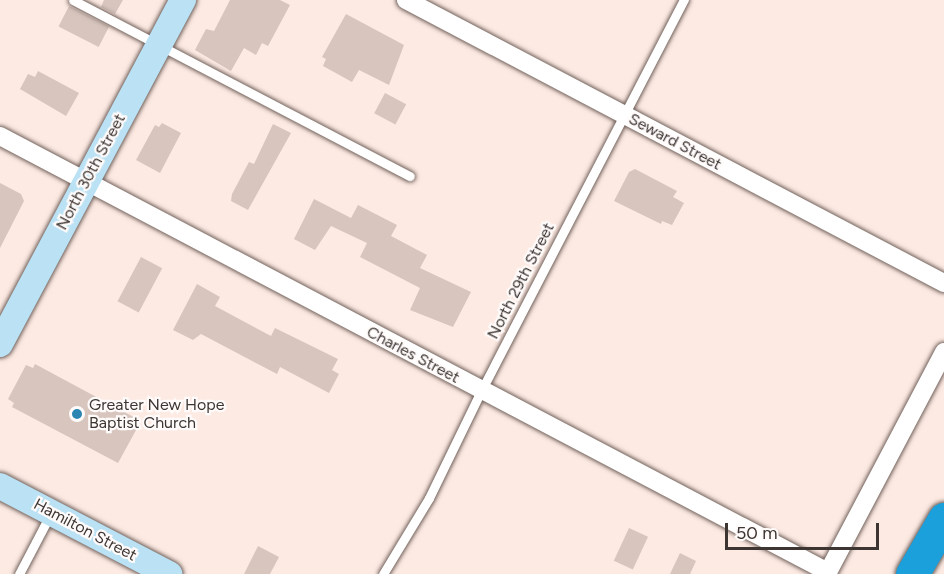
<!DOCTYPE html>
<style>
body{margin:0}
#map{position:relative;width:944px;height:574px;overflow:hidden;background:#fdeae3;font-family:Figtree,sans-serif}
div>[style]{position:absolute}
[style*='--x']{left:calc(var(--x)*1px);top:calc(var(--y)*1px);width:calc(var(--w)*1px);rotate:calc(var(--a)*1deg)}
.building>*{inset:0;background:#d7c5be;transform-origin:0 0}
.roads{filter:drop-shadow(0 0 2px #71615b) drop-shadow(0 0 2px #71615b)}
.service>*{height:9px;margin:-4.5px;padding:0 4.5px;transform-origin:4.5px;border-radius:4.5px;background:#fff}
.minor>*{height:18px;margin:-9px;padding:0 9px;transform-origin:9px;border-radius:9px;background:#fff}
.secondary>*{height:26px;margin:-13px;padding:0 13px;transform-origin:13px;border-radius:13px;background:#bbe2f4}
.motorway>*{height:33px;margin:-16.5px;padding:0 16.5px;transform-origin:16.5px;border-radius:16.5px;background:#1ba0dc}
.dots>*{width:16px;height:16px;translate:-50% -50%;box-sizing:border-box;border:3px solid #fffbfa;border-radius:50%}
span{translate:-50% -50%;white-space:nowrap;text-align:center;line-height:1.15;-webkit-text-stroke:4.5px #fffbfa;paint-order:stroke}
.street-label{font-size:16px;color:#3c3532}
.poi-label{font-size:16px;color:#3c3532}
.left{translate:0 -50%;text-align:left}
.scale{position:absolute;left:725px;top:523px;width:154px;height:27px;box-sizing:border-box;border:3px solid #3c3532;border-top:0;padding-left:8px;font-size:18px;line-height:21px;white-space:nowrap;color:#3c3532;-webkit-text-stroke:4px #fffbfa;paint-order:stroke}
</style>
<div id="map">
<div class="building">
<i style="clip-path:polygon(104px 0,123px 0,115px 14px,101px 7px)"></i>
<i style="clip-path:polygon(230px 0,280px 0,290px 5px,268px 46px,262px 43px,256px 55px,244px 48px,231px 71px,195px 50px,206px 29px,214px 31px)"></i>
<i style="left:69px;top:6px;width:45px;height:23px;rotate:27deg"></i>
<i style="clip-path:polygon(346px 14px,404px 45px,389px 85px,359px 70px,352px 82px,323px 66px,326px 59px,322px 57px)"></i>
<i style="clip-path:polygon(38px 71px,79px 93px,66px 116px,20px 89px,28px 74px,35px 77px)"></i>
<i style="left:385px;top:93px;width:24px;height:23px;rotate:28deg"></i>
<i style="clip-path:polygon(162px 123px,181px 133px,160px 173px,136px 160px,155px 125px,159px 127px)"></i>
<i style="clip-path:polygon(273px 124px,291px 133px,248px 210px,231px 201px,232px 194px,249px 162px,254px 164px)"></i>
<i style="clip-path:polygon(635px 169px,677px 191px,673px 197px,684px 203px,672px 225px,662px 221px,661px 224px,614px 201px,629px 172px)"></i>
<i style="clip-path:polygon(0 183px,21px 194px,24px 201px,0 248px)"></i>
<i style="clip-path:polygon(314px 199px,351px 218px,358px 205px,397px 225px,391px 236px,427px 255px,420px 268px,471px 292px,453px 327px,410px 310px,420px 288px,360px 257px,367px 243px,331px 226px,315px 250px,294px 239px)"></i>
<i style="left:141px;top:257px;width:24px;height:50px;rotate:28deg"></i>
<i style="clip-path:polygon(197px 284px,220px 297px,215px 306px,271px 336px,275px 328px,338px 359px,332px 370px,339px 374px,329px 393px,280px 367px,277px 374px,201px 334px,193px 340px,173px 330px)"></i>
<i style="clip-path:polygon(35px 364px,141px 421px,118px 463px,12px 407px,14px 403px,8px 399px,26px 365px,33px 368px)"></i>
<i style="left:629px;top:528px;width:21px;height:36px;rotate:25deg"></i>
<i style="clip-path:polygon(258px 546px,279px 557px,270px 574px,244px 574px)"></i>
<i style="clip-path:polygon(680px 553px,696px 561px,690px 574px,670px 574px)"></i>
</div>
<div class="roads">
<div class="service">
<i style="--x:73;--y:0;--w:380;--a:27.6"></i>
<i style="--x:19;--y:574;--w:67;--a:-62.3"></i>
<i style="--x:383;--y:574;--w:89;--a:-58.8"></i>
<i style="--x:429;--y:498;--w:119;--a:-64.1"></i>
<i style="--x:481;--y:391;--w:441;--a:-62.6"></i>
</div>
<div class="minor">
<i style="--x:406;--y:0;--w:608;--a:27.75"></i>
<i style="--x:0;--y:136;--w:936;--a:27.77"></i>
<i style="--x:827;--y:574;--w:251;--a:-62.2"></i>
</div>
<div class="secondary">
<i style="--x:0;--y:344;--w:390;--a:-62"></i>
<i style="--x:0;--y:486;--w:191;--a:27.5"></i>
</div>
<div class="motorway">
<i style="--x:912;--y:574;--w:64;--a:-59.8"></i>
</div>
</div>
<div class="dots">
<i style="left:77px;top:414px;background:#2a85b2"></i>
</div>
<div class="street-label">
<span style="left:675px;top:142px;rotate:28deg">Seward Street</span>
<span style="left:91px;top:172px;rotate:-62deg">North 30th Street</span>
<span style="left:521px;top:281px;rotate:-63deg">North 29th Street</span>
<span style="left:413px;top:355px;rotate:28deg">Charles Street</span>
<span style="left:85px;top:530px;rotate:28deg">Hamilton Street</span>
</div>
<div class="poi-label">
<span class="left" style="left:89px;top:414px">Greater New Hope<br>Baptist Church</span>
</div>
<div class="scale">50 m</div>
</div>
